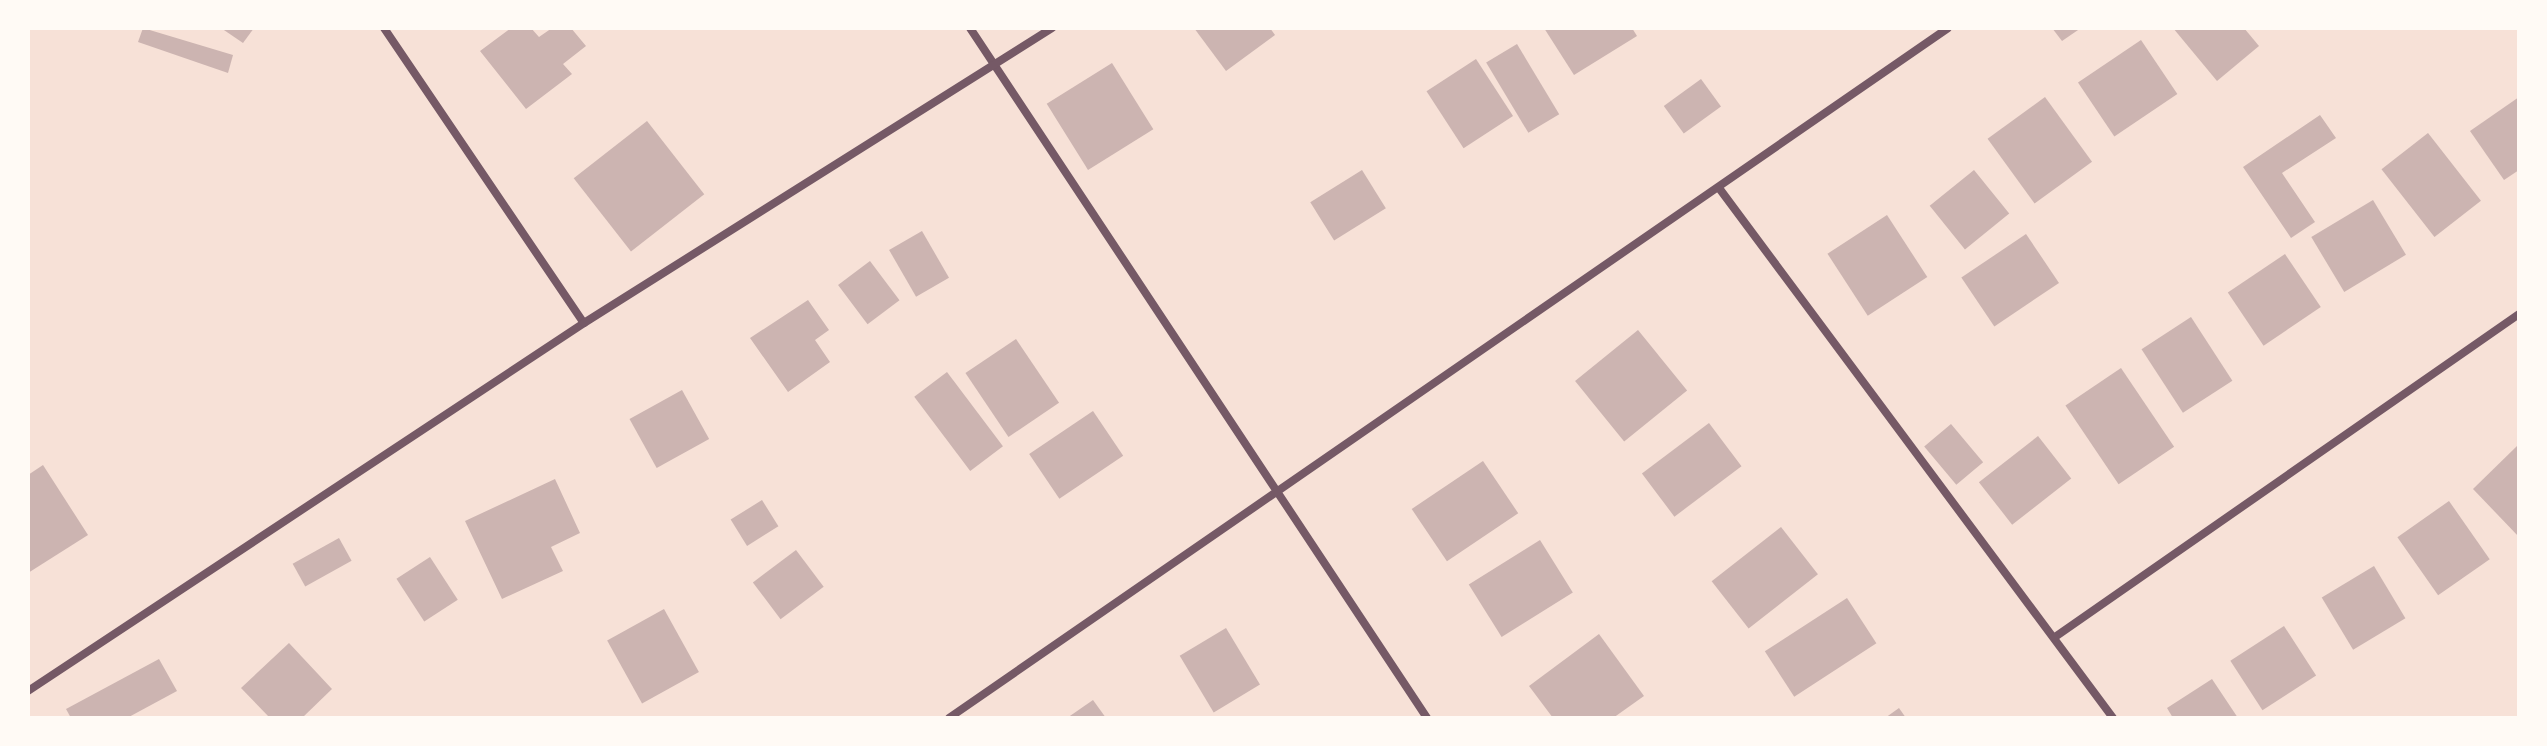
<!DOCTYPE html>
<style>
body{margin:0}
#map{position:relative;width:2547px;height:746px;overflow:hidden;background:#f7e1d7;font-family:"Public Sans",sans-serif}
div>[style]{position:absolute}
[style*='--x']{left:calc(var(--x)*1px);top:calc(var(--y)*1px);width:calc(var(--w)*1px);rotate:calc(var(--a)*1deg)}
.building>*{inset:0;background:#ccb4b1;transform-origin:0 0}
.minor>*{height:8px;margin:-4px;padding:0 4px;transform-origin:4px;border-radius:4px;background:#755966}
span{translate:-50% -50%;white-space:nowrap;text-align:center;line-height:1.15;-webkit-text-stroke:6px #fffaf5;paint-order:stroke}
.frame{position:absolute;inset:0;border:30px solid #fffaf5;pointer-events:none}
</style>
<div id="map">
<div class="building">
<i style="clip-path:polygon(143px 28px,233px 55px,228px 73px,138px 42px)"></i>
<i style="clip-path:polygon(221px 28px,254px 28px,243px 43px)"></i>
<i style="clip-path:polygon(511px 28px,531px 28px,539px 37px,552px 28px,571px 28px,586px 46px,563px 64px,572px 74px,526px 109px,480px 51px)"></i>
<i style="clip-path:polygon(1194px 28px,1270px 28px,1275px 35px,1226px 71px)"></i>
<i style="clip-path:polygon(1544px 28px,1632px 28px,1637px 36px,1574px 75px)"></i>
<i style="clip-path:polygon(2052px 28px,2081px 28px,2062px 41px)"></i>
<i style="clip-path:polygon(2173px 28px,2244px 28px,2259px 46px,2217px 81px)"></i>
<i style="left:2141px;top:40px;width:65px;height:76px;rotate:56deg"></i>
<i style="left:1517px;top:44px;width:82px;height:36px;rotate:59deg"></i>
<i style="left:1476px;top:59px;width:68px;height:59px;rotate:57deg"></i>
<i style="left:1112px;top:63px;width:78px;height:77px;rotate:58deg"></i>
<i style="left:1701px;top:79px;width:34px;height:46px;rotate:54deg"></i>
<i style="left:2045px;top:97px;width:80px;height:71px;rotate:54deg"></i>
<i style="clip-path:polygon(2519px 97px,2519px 170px,2504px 180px,2470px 131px)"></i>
<i style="clip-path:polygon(2320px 115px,2336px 138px,2282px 173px,2315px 222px,2291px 238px,2243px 167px)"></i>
<i style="left:647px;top:121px;width:93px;height:93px;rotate:52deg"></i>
<i style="left:2428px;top:133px;width:86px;height:59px;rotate:52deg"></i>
<i style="left:1362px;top:170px;width:45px;height:61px;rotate:58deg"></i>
<i style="left:1974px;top:170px;width:56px;height:57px;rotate:51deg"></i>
<i style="left:2373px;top:200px;width:64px;height:72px;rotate:59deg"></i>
<i style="left:1887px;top:215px;width:74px;height:71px;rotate:57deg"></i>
<i style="left:922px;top:231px;width:54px;height:38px;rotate:60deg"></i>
<i style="left:2026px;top:234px;width:59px;height:78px;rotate:56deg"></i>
<i style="left:2285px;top:254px;width:64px;height:69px;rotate:56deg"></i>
<i style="left:870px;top:261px;width:49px;height:40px;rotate:53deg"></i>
<i style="clip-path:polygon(808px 300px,829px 330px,815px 340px,830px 362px,788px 392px,750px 338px)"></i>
<i style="left:2191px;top:317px;width:76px;height:59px;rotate:57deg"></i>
<i style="left:1638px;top:330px;width:78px;height:81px;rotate:51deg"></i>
<i style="left:1016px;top:339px;width:77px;height:61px;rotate:56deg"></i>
<i style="left:2121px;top:368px;width:95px;height:67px;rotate:56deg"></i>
<i style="left:947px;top:372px;width:93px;height:41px;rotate:53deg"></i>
<i style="left:682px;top:390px;width:56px;height:60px;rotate:61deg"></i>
<i style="left:1093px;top:411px;width:54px;height:77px;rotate:56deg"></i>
<i style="left:1709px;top:423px;width:54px;height:84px;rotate:53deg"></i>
<i style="left:1951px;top:424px;width:50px;height:35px;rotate:50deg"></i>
<i style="left:2038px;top:436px;width:54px;height:75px;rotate:52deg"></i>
<i style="clip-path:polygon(2517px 446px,2519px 448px,2519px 537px,2473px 489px)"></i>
<i style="left:1483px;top:461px;width:63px;height:86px;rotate:56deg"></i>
<i style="clip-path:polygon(43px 465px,88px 535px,28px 573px,28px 475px)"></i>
<i style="clip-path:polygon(555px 479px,580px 533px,551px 547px,563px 571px,502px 599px,465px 521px)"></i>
<i style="left:762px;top:500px;width:31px;height:37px;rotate:58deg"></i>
<i style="left:2449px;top:501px;width:71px;height:63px;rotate:55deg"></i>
<i style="left:1781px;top:527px;width:60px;height:88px;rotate:52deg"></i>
<i style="left:339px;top:538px;width:26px;height:53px;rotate:61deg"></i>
<i style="left:1540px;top:540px;width:62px;height:84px;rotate:58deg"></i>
<i style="left:796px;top:550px;width:46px;height:54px;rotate:53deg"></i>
<i style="left:430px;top:557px;width:51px;height:40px;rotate:57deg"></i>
<i style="left:2374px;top:566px;width:61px;height:61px;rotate:59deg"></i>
<i style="left:1847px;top:598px;width:54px;height:98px;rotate:57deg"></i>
<i style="left:664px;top:609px;width:72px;height:65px;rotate:61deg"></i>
<i style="left:2284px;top:626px;width:59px;height:64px;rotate:57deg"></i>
<i style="left:1226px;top:628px;width:66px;height:54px;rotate:59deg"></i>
<i style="clip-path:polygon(1599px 634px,1644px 696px,1613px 718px,1553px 718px,1529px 686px)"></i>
<i style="clip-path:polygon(289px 643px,332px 689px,302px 718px,270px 718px,241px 688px)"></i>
<i style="clip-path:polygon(159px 659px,177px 691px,127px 718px,71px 718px,66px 709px)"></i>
<i style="clip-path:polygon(2212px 679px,2238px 718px,2173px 718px,2167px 708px)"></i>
<i style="clip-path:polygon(1093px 700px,1106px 718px,1067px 718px)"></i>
<i style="clip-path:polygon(1899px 708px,1906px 718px,1885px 718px)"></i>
</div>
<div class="minor">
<i style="--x:384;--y:28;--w:356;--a:55.9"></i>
<i style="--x:970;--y:28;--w:828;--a:56.48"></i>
<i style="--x:1719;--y:188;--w:660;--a:53.37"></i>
<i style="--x:2055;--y:637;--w:565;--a:-34.84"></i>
<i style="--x:28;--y:691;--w:667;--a:-33.5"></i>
<i style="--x:584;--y:323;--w:553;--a:-32.22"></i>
<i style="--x:949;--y:718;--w:1214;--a:-34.63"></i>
</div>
<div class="frame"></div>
</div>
